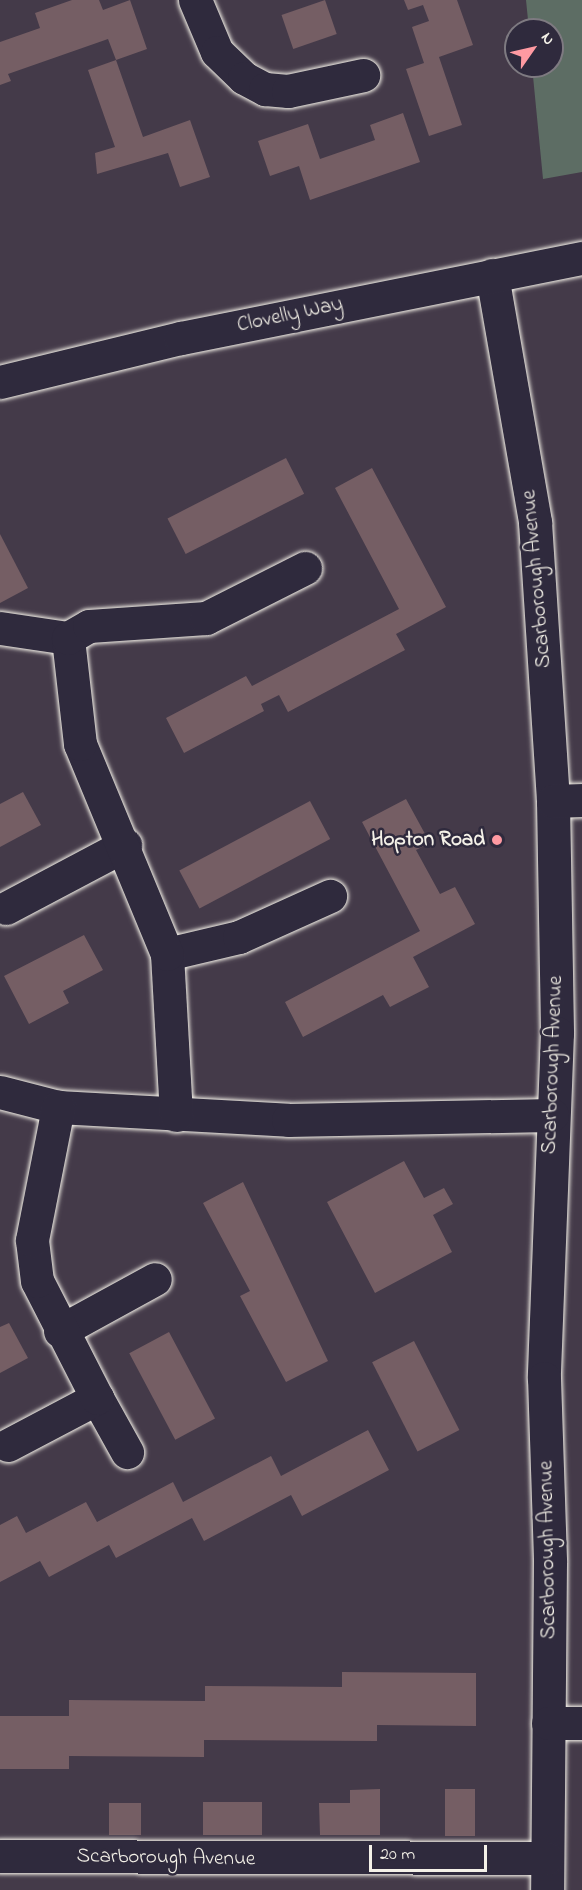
<!DOCTYPE html>
<style>
body{margin:0}
#map{position:relative;width:582px;height:1890px;overflow:hidden;background:#443a49;font-family:"Indie Flower",sans-serif}
div>[style]{position:absolute}
[style*='--x']{left:calc(var(--x)*1px);top:calc(var(--y)*1px);width:calc(var(--w)*1px);rotate:calc(var(--a)*1deg)}
.green>*{inset:0;background:#5d6d64}
.building>*{inset:0;background:#755e64;transform-origin:0 0}
.roads{filter:drop-shadow(0 0 2px #f4f1e8) drop-shadow(0 0 2px #f4f1e8)}
.minor>*{height:33px;margin:-16.5px;padding:0 16.5px;transform-origin:16.5px;border-radius:16.5px;background:#2f2a3d}
.dots>*{width:16px;height:16px;translate:-50% -50%;box-sizing:border-box;border:3px solid #2f2a3d;border-radius:50%}
span{translate:-50% -50%;white-space:nowrap;text-align:center;line-height:1.15;-webkit-text-stroke:5px #2f2a3d;paint-order:stroke}
.street-label{font-size:21px;color:#f4f1e8}
.poi-label{font-size:21px;color:#f4f1e8;font-weight:700}
.right{translate:-100% -50%;text-align:right}
.north{position:absolute;left:504px;top:18px;width:60px;height:60px;box-sizing:border-box;background:#2f2a3d;border:2px solid #7e7a81;border-radius:50%;rotate:56deg;font-size:16px;font-weight:700;line-height:24px;text-align:center;color:#f4f1e8}
.north::after{content:'';display:block;margin:auto;width:21px;height:27px;background:#ff9aa2;clip-path:polygon(50% 0,100% 100%,50% 72%,0 100%)}
.scale{position:absolute;left:369px;top:1845px;width:118px;height:27px;box-sizing:border-box;border:3px solid #f4f1e8;border-top:0;padding-left:8px;font-size:18px;line-height:21px;white-space:nowrap;color:#f4f1e8;-webkit-text-stroke:4px #2f2a3d;paint-order:stroke}
</style>
<div id="map">
<div class="green">
<i style="clip-path:polygon(526px 0,582px 0,582px 172px,543px 179px,532px 66px,552px 66px,552px 30px,529px 30px)"></i>
</div>
<div class="building">
<i style="clip-path:polygon(72px 0,99px 0,103px 10px,130px 0,147px 49px,116px 60px,143px 137px,190px 120px,210px 177px,180px 187px,168px 153px,97px 174px,95px 153px,115px 147px,88px 70px,116px 60px,108px 39px,8px 74px,11px 81px,0 85px,0 42px,40px 28px,35px 13px)"></i>
<i style="left:325px;top:0;width:36px;height:46px;rotate:71deg"></i>
<i style="clip-path:polygon(404px 0,457px 0,473px 45px,439px 57px,462px 125px,429px 136px,406px 69px,424px 63px,412px 27px,429px 21px,423px 5px,408px 10px)"></i>
<i style="clip-path:polygon(403px 113px,420px 162px,310px 200px,299px 166px,270px 176px,258px 141px,308px 124px,320px 159px,375px 140px,370px 125px)"></i>
<i style="left:286px;top:458px;width:40px;height:133px;rotate:63deg"></i>
<i style="clip-path:polygon(372px 468px,446px 607px,396px 634px,405px 650px,288px 712px,279px 695px,261px 704px,264px 711px,184px 753px,166px 718px,246px 676px,252px 686px,399px 609px,335px 488px)"></i>
<i style="clip-path:polygon(0 534px,28px 588px,0 603px)"></i>
<i style="clip-path:polygon(23px 792px,41px 825px,0 847px,0 804px)"></i>
<i style="clip-path:polygon(406px 799px,430px 843px,416px 850px,440px 894px,455px 887px,475px 924px,413px 957px,429px 987px,390px 1007px,383px 995px,303px 1037px,285px 1002px,420px 931px,362px 822px)"></i>
<i style="left:310px;top:801px;width:43px;height:148px;rotate:62deg"></i>
<i style="clip-path:polygon(84px 935px,103px 970px,63px 991px,69px 1003px,29px 1024px,4px 976px)"></i>
<i style="clip-path:polygon(404px 1161px,424px 1198px,444px 1188px,453px 1204px,433px 1215px,452px 1252px,375px 1293px,327px 1202px)"></i>
<i style="clip-path:polygon(243px 1182px,328px 1361px,286px 1382px,240px 1296px,250px 1291px,203px 1203px)"></i>
<i style="clip-path:polygon(9px 1323px,28px 1358px,0 1373px,0 1327px)"></i>
<i style="left:169px;top:1332px;width:98px;height:45px;rotate:62deg"></i>
<i style="left:414px;top:1341px;width:100px;height:47px;rotate:63deg"></i>
<i style="clip-path:polygon(368px 1430px,389px 1470px,302px 1516px,291px 1495px,204px 1541px,192px 1518px,116px 1558px,109px 1545px,49px 1577px,40px 1561px,0 1582px,0 1525px,17px 1516px,26px 1533px,86px 1502px,97px 1522px,173px 1482px,183px 1502px,271px 1456px,281px 1476px)"></i>
<i style="clip-path:polygon(342px 1672px,476px 1673px,476px 1726px,377px 1725px,377px 1741px,204px 1740px,204px 1757px,69px 1756px,69px 1769px,0 1769px,0 1716px,69px 1716px,69px 1700px,205px 1701px,205px 1686px,342px 1687px)"></i>
<i style="clip-path:polygon(380px 1789px,380px 1835px,320px 1835px,319px 1803px,350px 1803px,350px 1790px)"></i>
<i style="left:445px;top:1789px;width:30px;height:47px"></i>
<i style="left:203px;top:1802px;width:59px;height:33px"></i>
<i style="left:109px;top:1803px;width:32px;height:32px"></i>
</div>
<div class="roads">
<div class="minor">
<i style="--x:195;--y:0;--w:56;--a:67.1"></i>
<i style="--x:217;--y:52;--w:37;--a:44"></i>
<i style="--x:244;--y:78;--w:24;--a:28"></i>
<i style="--x:265;--y:89;--w:23;--a:5"></i>
<i style="--x:288;--y:91;--w:77;--a:-12"></i>
<i style="--x:492;--y:275;--w:251;--a:80.1"></i>
<i style="--x:535;--y:522;--w:280;--a:86.3"></i>
<i style="--x:553;--y:801;--w:232;--a:89"></i>
<i style="--x:557;--y:1033;--w:345;--a:92.2"></i>
<i style="--x:544;--y:1378;--w:184;--a:88.1"></i>
<i style="--x:550;--y:1562;--w:328;--a:90.5"></i>
<i style="--x:0;--y:382;--w:186;--a:-13.7"></i>
<i style="--x:181;--y:338;--w:409;--a:-11.3"></i>
<i style="--x:0;--y:628;--w:69;--a:8.4"></i>
<i style="--x:553;--y:801;--w:29;--a:-2"></i>
<i style="--x:6;--y:908;--w:135;--a:-27.9"></i>
<i style="--x:167;--y:954;--w:74;--a:-13.3"></i>
<i style="--x:239;--y:937;--w:100;--a:-24.3"></i>
<i style="--x:0;--y:1092;--w:60;--a:14.5"></i>
<i style="--x:58;--y:1107;--w:230;--a:3.2"></i>
<i style="--x:288;--y:1120;--w:264;--a:-1.1"></i>
<i style="--x:176;--y:1115;--w:161;--a:-93.2"></i>
<i style="--x:167;--y:954;--w:227;--a:-112.5"></i>
<i style="--x:80;--y:744;--w:107;--a:-96.5"></i>
<i style="--x:68;--y:638;--w:24;--a:-30"></i>
<i style="--x:89;--y:626;--w:117;--a:-3.9"></i>
<i style="--x:206;--y:618;--w:111;--a:-26.8"></i>
<i style="--x:60;--y:1331;--w:108;--a:-28.7"></i>
<i style="--x:97;--y:1398;--w:62;--a:60.9"></i>
<i style="--x:8;--y:1445;--w:101;--a:-27.8"></i>
<i style="--x:97;--y:1398;--w:131;--a:-117.1"></i>
<i style="--x:37;--y:1281;--w:41;--a:-97"></i>
<i style="--x:32;--y:1240;--w:136;--a:-78.9"></i>
<i style="--x:548;--y:1723;--w:34;--a:0"></i>
<i style="--x:0;--y:1856;--w:547;--a:0.21"></i>
</div>
</div>
<div class="dots">
<i style="left:497px;top:840px;background:#ff9aa2"></i>
</div>
<div class="street-label">
<span style="left:290px;top:315px;rotate:-12deg">Clovelly Way</span>
<span style="left:537px;top:579px;rotate:-95deg">Scarborough Avenue</span>
<span style="left:553px;top:1065px;rotate:-88deg">Scarborough Avenue</span>
<span style="left:548px;top:1550px;rotate:-91deg">Scarborough Avenue</span>
<span style="left:166px;top:1858px;rotate:1deg">Scarborough Avenue</span>
</div>
<div class="poi-label">
<span class="right" style="left:485px;top:840px">Hopton Road</span>
</div>
<div class="north">N</div>
<div class="scale">20 m</div>
</div>
